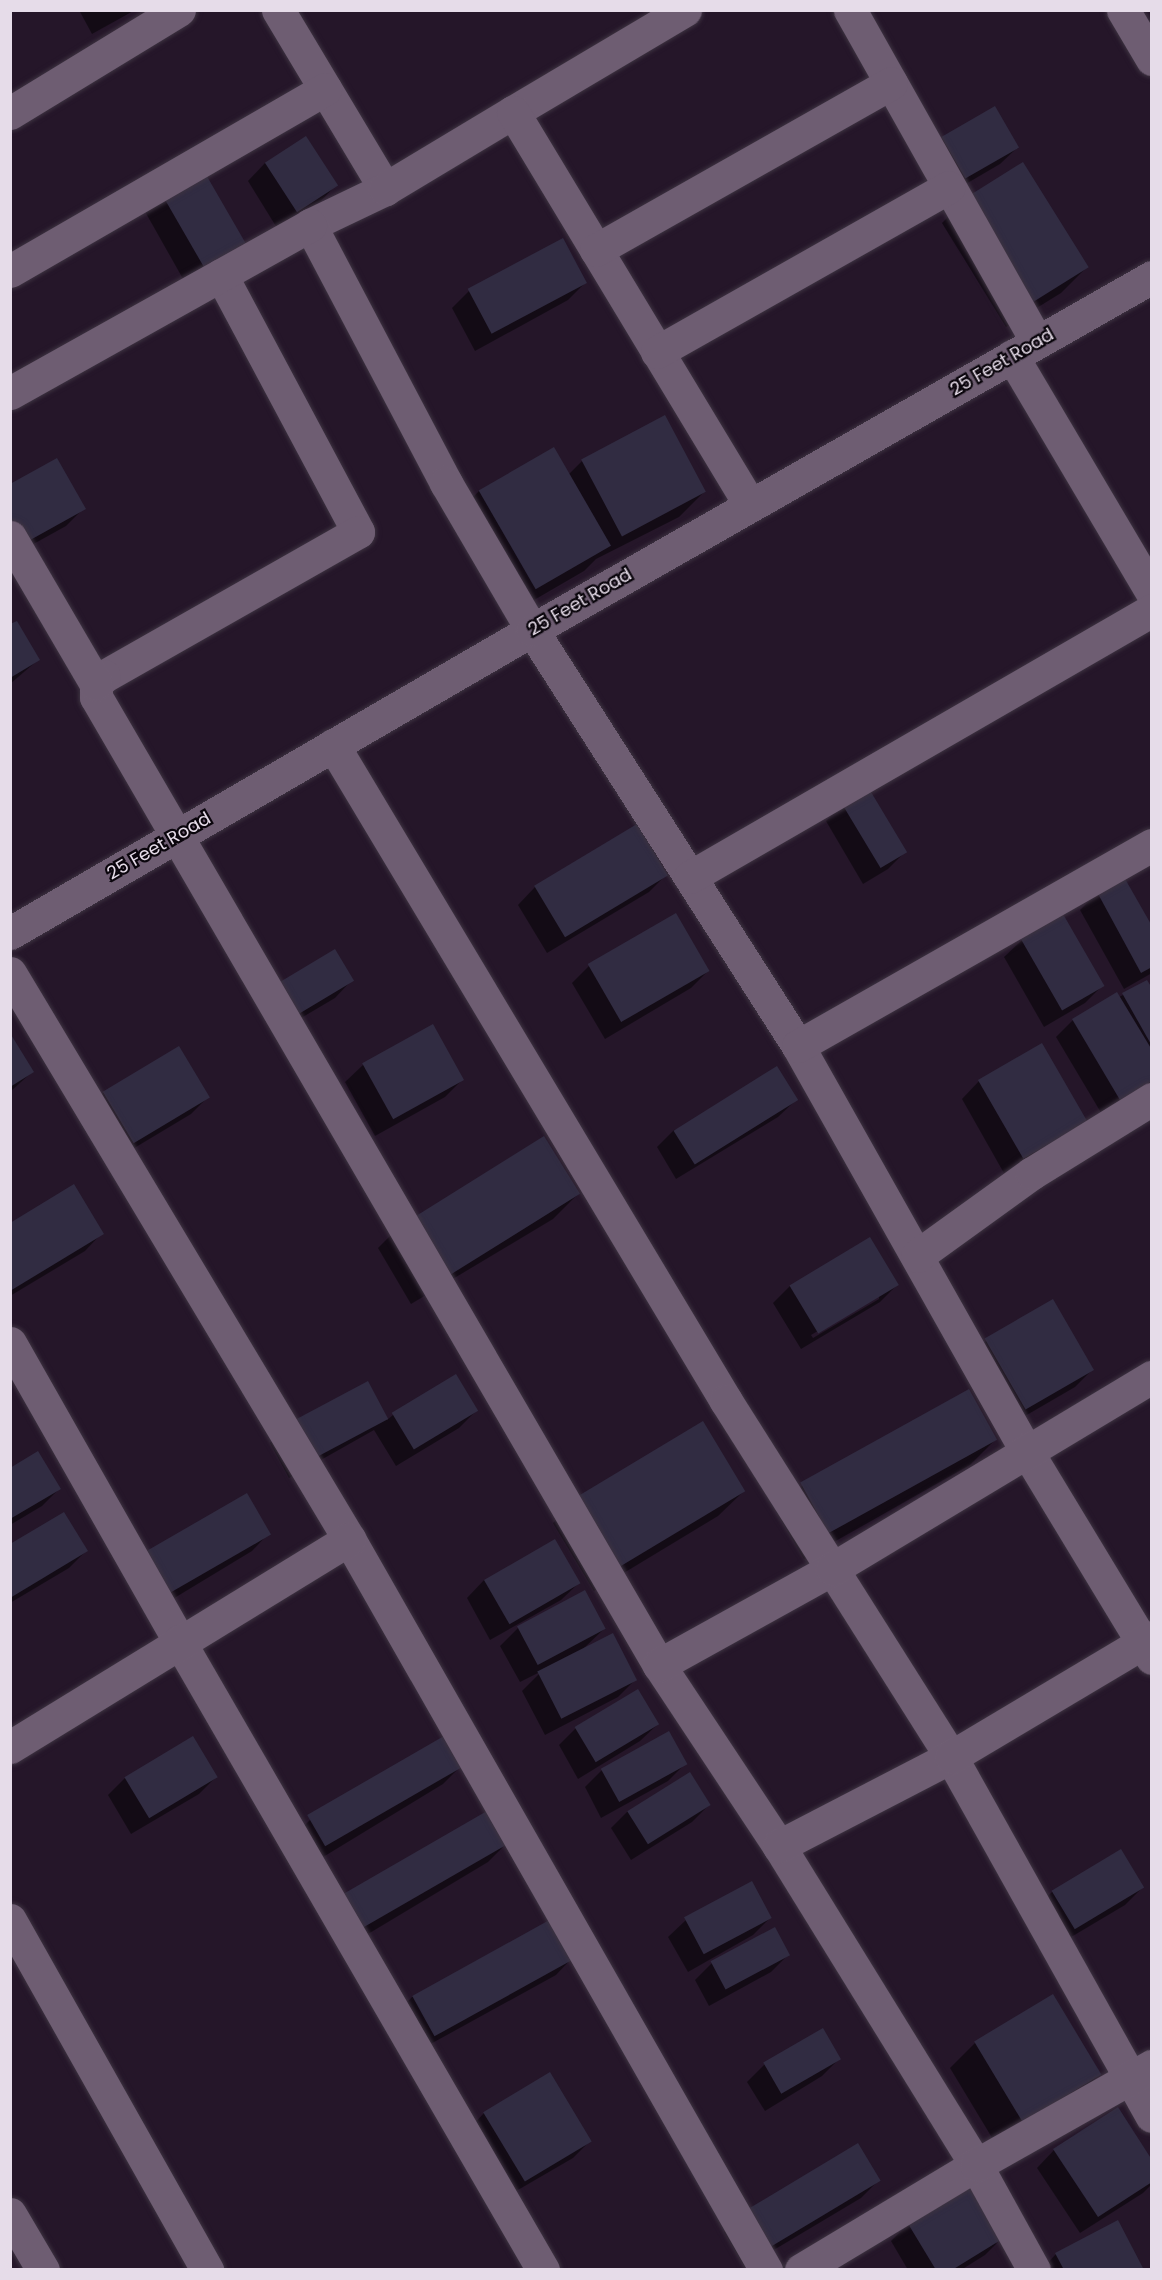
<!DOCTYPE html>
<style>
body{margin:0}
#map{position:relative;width:1162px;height:2280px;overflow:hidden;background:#251629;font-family:Poppins,sans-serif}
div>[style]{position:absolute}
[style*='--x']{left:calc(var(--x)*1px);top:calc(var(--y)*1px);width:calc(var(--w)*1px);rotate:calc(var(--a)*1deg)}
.shadow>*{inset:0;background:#0007}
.building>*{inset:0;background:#312c42;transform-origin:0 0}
.roads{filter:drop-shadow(0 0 2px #3d3341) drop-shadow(0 0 2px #3d3341)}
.minor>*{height:33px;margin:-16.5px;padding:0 16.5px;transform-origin:16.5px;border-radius:16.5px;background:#6e5d72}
.tertiary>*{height:33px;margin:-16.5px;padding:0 16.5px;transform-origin:16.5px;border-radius:16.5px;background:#6e5d72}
span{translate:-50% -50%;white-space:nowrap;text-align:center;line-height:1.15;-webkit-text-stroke:4.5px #0a050c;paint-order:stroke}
.street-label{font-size:18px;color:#e6dce9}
.frame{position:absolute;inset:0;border:12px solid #e6dce9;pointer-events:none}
</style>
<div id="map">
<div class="shadow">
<i style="clip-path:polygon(79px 10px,135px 10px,92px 34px)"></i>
<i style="clip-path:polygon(942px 138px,1018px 147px,1000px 164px,947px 195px,925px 155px)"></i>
<i style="clip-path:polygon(265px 163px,336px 185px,319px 203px,277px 228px,248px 181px)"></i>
<i style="clip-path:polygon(160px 191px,249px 253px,191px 293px,143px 208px)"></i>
<i style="clip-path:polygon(967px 198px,1086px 268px,1061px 293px,1006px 327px,942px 223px)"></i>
<i style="clip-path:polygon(585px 283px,568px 300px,475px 351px,452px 308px,469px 291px)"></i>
<i style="clip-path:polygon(582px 461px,704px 492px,679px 517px,596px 559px,584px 571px,510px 614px,454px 517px,479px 491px,568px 475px)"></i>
<i style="clip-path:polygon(10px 485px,84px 508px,66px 526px,10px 557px)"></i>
<i style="clip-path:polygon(10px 626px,38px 660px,10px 684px)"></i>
<i style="clip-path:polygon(843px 804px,905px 852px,888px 869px,863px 884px,826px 821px)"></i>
<i style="clip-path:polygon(666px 875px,649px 892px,547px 953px,518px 905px,535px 887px)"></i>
<i style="clip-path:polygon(1097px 893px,1152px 929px,1152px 973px,1124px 989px,1080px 910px)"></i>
<i style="clip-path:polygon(1022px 940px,1102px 986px,1085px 1003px,1044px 1027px,1004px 957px)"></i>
<i style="clip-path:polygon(589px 966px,708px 971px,691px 988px,605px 1039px,572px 983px)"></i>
<i style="clip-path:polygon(352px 980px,335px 998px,274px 1034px,274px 987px)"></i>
<i style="clip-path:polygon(1152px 991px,1152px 1085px,1103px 1116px,1056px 1037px,1073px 1020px,1123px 995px)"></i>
<i style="clip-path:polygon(10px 1036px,32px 1072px,10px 1092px)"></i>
<i style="clip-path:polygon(363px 1065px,462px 1080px,445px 1097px,375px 1136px,345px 1082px)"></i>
<i style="clip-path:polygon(979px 1081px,1086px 1122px,1005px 1175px,962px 1099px)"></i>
<i style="clip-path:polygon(103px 1093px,208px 1097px,191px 1114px,116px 1159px,86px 1110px)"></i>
<i style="clip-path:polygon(796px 1100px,778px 1117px,676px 1179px,657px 1147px,674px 1130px)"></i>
<i style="clip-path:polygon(578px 1194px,553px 1219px,411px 1304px,378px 1248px,403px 1223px)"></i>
<i style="clip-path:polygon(10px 1225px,102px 1233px,85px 1251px,10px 1296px)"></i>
<i style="clip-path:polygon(evenodd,897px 1285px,880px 1302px,801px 1349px,773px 1303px,790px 1286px,897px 1285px,879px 1295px,879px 1299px,813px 1338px,811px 1335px,879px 1295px)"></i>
<i style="clip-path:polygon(1052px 1301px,1093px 1369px,1075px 1387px,1008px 1426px,968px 1358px,986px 1341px)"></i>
<i style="clip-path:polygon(367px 1383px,387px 1420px,393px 1415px,477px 1410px,459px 1428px,396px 1466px,374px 1430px,289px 1478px,270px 1443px,287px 1425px)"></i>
<i style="clip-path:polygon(995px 1440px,970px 1465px,804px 1559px,776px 1511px,802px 1486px)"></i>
<i style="clip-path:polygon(10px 1469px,59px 1489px,42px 1506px,10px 1525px)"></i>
<i style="clip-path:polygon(744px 1491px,718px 1516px,594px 1591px,553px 1523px,578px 1498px)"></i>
<i style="clip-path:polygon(269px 1533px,252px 1551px,148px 1614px,142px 1558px)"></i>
<i style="clip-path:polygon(10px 1545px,86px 1551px,69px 1568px,10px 1603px)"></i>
<i style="clip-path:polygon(484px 1580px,579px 1583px,561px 1600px,490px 1640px,467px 1598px)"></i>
<i style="clip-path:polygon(585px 1592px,604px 1629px,582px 1650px,635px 1680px,618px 1697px,545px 1735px,522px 1691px,542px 1671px,520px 1682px,500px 1646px,518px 1628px)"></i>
<i style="clip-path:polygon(658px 1724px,640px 1741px,578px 1779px,559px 1745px,576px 1728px)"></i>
<i style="clip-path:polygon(443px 1738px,460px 1767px,443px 1784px,310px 1865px,293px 1837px,310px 1820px)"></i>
<i style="clip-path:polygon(685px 1764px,668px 1781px,601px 1818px,585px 1787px,602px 1770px)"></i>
<i style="clip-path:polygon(216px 1777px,199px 1794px,131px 1834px,108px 1795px,125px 1778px)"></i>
<i style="clip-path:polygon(709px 1805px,692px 1822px,631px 1860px,611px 1828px,628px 1811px)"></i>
<i style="clip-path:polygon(505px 1845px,488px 1862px,343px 1949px,325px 1917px)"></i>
<i style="clip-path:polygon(1121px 1851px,1142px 1888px,1125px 1905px,1056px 1946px,1035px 1909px,1052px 1892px)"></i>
<i style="clip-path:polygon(770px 1918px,753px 1935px,688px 1972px,668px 1937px,686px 1920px)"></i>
<i style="clip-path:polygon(552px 1920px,573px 1957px,556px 1975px,416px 2052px,395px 2015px,412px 1997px)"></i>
<i style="clip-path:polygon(788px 1955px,771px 1972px,709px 2006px,695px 1980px,712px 1963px)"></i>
<i style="clip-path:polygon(1053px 1996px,1100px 2074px,1075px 2099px,997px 2146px,950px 2068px,975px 2043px)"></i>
<i style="clip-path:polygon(822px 2030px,839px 2059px,822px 2076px,765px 2111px,747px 2082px,764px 2065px)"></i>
<i style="clip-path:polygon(484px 2113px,590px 2141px,573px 2158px,506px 2197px,467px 2131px)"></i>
<i style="clip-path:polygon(1054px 2150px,1152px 2162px,1152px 2184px,1143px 2193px,1080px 2233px,1037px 2168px)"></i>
<i style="clip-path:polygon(879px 2180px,861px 2198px,745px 2267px,724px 2232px,741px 2215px)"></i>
<i style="clip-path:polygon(908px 2224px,1002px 2238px,985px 2255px,961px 2270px,908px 2270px,891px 2241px)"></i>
<i style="clip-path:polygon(1056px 2254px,1141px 2270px,1041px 2270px)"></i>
</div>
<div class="building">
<i style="left:995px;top:106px;width:48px;height:62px;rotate:60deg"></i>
<i style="left:306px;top:136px;width:59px;height:49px;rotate:57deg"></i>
<i style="left:1023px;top:162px;width:124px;height:67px;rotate:58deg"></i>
<i style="left:201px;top:166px;width:100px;height:48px;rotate:60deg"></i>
<i style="left:563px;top:238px;width:51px;height:108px;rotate:62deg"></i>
<i style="left:665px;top:415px;width:87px;height:95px;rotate:62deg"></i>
<i style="left:554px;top:447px;width:114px;height:87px;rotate:60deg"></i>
<i style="clip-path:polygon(57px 458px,86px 509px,23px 544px,10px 521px,10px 484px)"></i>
<i style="clip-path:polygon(17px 621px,40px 660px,10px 678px,10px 624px)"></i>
<i style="left:868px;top:787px;width:76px;height:31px;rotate:59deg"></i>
<i style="left:637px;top:824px;width:60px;height:120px;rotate:59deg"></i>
<i style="clip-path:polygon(1124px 877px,1152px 926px,1152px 967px,1141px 973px,1097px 892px)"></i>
<i style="left:676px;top:913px;width:67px;height:102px;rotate:60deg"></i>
<i style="left:1063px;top:914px;width:83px;height:49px;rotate:60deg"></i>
<i style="left:335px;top:949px;width:37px;height:72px;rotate:59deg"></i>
<i style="clip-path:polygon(1147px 980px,1152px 988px,1152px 1046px,1122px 993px)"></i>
<i style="clip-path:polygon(1117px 992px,1152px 1050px,1152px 1081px,1120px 1100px,1072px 1019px)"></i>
<i style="left:433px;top:1024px;width:64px;height:81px;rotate:61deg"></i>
<i style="clip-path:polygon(10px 1033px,34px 1072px,10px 1087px)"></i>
<i style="left:1042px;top:1043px;width:91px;height:74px;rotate:60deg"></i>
<i style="left:179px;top:1046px;width:60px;height:89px;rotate:59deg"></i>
<i style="left:777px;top:1066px;width:40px;height:122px;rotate:58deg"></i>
<i style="left:544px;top:1136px;width:68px;height:166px;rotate:58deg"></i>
<i style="clip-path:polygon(74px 1184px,104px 1234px,10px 1291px,10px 1223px)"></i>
<i style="left:870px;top:1237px;width:56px;height:94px;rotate:59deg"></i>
<i style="left:1053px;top:1299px;width:82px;height:79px;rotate:60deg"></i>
<i style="left:456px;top:1374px;width:43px;height:75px;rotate:59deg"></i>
<i style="left:368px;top:1381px;width:43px;height:92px;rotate:62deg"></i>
<i style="left:969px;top:1389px;width:58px;height:193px;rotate:61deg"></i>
<i style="left:703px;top:1421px;width:82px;height:147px;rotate:59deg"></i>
<i style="clip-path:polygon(38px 1451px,61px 1489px,10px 1519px,10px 1468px)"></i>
<i style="left:247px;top:1493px;width:48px;height:124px;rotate:60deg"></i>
<i style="clip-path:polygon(64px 1512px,88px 1551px,10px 1598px,10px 1544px)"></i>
<i style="left:555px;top:1539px;width:51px;height:82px;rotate:60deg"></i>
<i style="left:585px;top:1590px;width:44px;height:77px;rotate:62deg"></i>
<i style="left:613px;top:1633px;width:53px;height:85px;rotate:63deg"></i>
<i style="left:638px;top:1689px;width:41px;height:74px;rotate:59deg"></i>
<i style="left:669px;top:1731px;width:38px;height:78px;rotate:61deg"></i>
<i style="left:193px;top:1736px;width:48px;height:80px;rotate:59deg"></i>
<i style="left:444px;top:1736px;width:36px;height:158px;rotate:60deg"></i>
<i style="left:690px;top:1772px;width:39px;height:74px;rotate:58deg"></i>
<i style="left:487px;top:1811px;width:39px;height:170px;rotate:60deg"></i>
<i style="left:1121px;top:1849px;width:45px;height:81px;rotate:59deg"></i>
<i style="left:752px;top:1881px;width:42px;height:77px;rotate:62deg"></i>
<i style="left:553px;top:1918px;width:46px;height:161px;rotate:61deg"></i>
<i style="left:775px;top:1927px;width:32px;height:73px;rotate:62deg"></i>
<i style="left:1053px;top:1994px;width:94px;height:92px;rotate:59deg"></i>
<i style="left:823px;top:2028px;width:36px;height:69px;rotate:60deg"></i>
<i style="left:550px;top:2072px;width:81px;height:78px;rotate:59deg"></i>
<i style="clip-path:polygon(1118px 2107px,1152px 2160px,1152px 2182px,1098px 2217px,1053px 2149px)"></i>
<i style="left:858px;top:2143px;width:44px;height:138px;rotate:59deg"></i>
<i style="clip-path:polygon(972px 2184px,1004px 2238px,952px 2270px,936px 2270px,907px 2222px)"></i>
<i style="clip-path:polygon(1118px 2220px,1144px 2270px,1064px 2270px,1055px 2253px)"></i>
</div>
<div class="roads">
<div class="minor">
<i style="--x:278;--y:10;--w:209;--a:59.1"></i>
<i style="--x:385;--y:189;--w:83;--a:154.4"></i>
<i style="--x:310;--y:225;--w:292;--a:62.2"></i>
<i style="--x:446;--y:483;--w:170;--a:59.7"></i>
<i style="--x:532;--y:630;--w:494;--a:57.4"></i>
<i style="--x:798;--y:1046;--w:464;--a:60.6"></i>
<i style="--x:1026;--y:1450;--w:243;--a:58.8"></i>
<i style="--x:850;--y:10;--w:381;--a:60.6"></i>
<i style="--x:1123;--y:10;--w:57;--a:59.4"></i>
<i style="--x:513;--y:112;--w:200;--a:-30.7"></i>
<i style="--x:10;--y:113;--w:198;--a:-31.4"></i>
<i style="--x:385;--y:189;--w:149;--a:-31"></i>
<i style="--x:513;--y:112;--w:459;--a:58.9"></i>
<i style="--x:596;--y:250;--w:339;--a:-29.5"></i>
<i style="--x:10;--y:271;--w:364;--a:-30"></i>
<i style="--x:221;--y:275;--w:291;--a:61.9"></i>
<i style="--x:358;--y:532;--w:292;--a:150.4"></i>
<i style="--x:104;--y:676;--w:11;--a:135"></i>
<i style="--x:96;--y:684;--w:13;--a:90"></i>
<i style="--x:96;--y:697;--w:1120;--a:59.82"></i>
<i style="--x:659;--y:1665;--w:217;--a:56.5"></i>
<i style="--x:779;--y:1846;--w:375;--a:58.3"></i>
<i style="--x:976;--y:2165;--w:120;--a:61.1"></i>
<i style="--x:657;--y:352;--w:335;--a:-29.5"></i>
<i style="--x:1012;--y:356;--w:275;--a:59.4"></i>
<i style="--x:10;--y:393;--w:344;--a:-29.2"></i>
<i style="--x:10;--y:537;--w:170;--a:59.7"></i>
<i style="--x:333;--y:745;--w:765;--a:59.07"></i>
<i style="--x:726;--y:1401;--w:421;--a:57.7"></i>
<i style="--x:951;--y:1757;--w:411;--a:60.8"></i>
<i style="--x:690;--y:877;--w:534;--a:-30.02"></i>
<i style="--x:10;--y:973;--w:660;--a:59.08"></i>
<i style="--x:349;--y:1539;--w:842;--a:60.3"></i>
<i style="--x:798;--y:1046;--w:407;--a:-29.6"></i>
<i style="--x:917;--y:1256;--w:142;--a:-35.8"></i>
<i style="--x:1032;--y:1173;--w:141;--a:-31.7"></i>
<i style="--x:10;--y:1343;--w:343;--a:60.4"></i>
<i style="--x:179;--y:1641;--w:727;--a:59.94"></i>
<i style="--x:659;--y:1665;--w:198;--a:-29"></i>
<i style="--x:832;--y:1569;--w:373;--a:-31"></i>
<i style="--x:10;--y:1747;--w:398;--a:-31.5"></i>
<i style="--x:779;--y:1846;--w:194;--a:-27.4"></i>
<i style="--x:951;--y:1757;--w:234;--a:-30.8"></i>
<i style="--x:10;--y:1920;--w:402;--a:60.6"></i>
<i style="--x:10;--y:2214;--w:65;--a:59.5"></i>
<i style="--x:801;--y:2270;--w:204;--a:-31"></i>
<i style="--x:976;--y:2165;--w:202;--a:-29.4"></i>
</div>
<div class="tertiary">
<i style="--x:10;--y:933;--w:604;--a:-30.13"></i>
<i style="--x:532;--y:630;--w:713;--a:-29.66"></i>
</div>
</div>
<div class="street-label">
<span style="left:1002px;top:362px;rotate:-30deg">25 Feet Road</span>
<span style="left:580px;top:602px;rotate:-30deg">25 Feet Road</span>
<span style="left:159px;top:846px;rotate:-30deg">25 Feet Road</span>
</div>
<div class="frame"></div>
</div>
